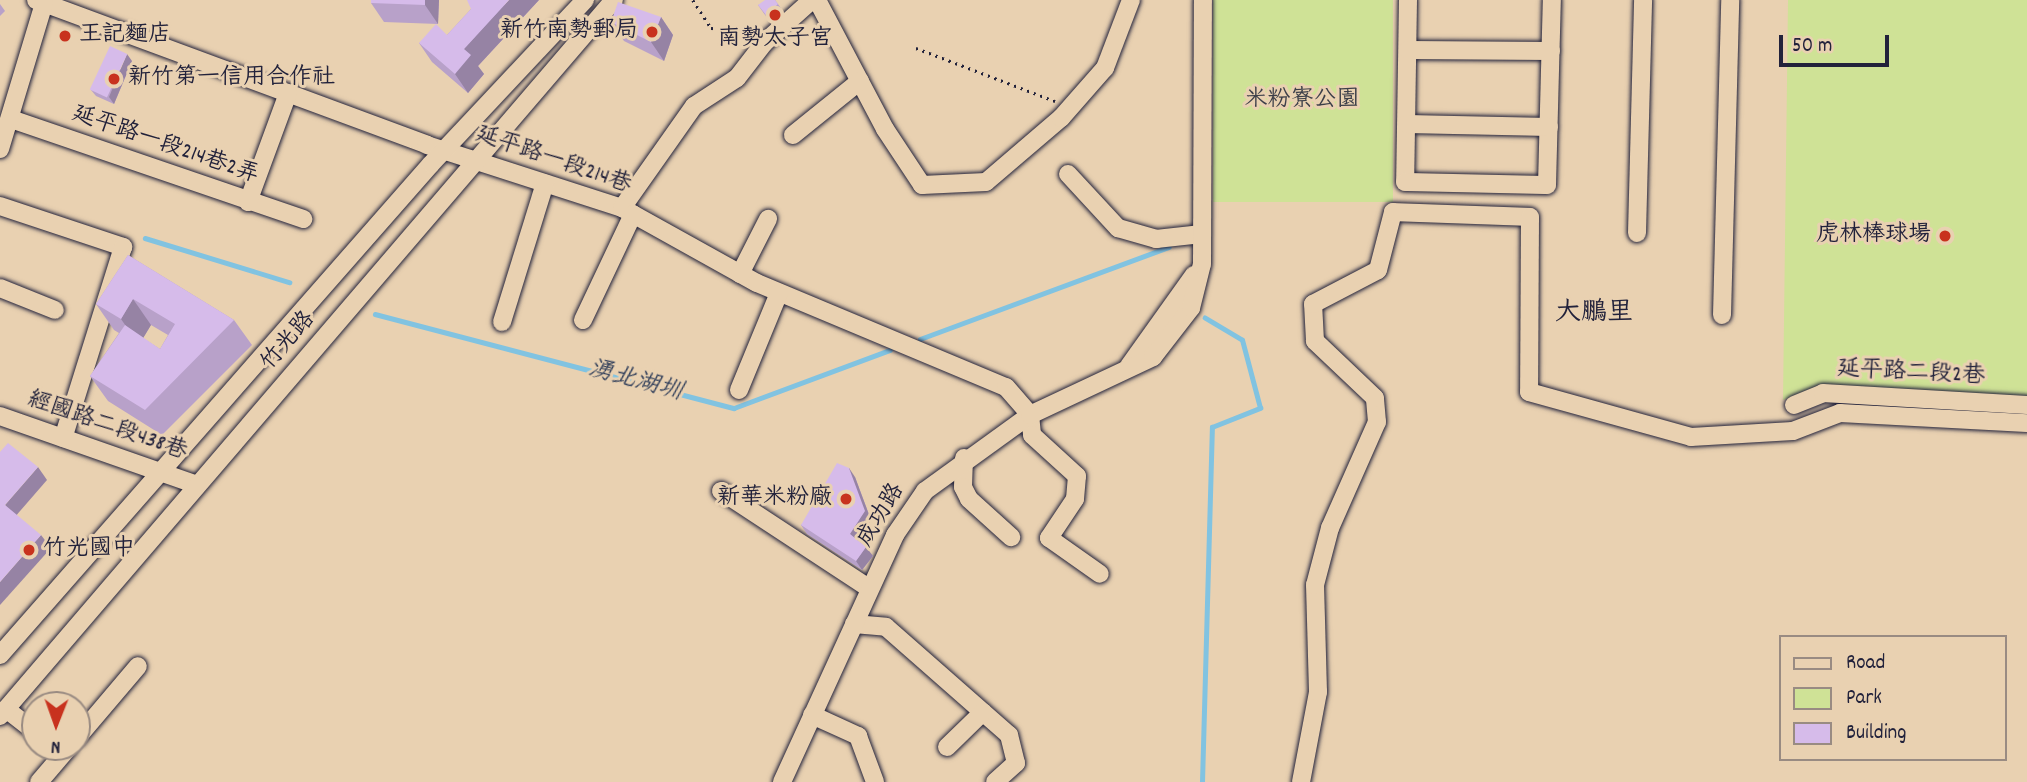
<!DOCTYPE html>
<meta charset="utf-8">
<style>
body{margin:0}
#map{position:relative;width:2027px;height:782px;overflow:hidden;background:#e9d1b1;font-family:Dekko,"LXGW WenKai TC",sans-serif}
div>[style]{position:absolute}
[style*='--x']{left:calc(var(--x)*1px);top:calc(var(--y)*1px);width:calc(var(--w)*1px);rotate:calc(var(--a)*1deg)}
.green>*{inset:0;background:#cfe296;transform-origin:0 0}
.stream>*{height:4.5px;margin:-2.25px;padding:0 2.25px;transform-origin:2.25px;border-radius:2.25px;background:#81c3e1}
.path>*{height:2.5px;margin-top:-1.25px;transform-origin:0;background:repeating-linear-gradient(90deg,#22223b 0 2px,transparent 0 7px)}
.roads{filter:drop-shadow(0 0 2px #22223b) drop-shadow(0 0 2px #22223b)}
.minor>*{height:18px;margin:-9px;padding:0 9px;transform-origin:9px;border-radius:9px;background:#e9d1b1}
.wall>*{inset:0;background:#b8a1c9}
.shaded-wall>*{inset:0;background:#9683a4}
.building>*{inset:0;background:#d6bbea;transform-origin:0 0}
.dots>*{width:19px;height:19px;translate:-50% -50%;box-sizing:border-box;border:4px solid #e9d1b1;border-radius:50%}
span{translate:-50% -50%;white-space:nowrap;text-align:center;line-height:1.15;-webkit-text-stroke:6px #e9d1b1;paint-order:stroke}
.poi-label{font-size:23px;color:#22223b}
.right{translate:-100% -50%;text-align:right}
.left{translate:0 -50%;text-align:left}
.park-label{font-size:23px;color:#3c3f49}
.street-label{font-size:23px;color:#22223b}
.water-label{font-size:24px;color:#35425c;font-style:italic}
.quarter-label{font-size:26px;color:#22223b}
.legend{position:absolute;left:1779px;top:635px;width:228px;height:126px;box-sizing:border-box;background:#e9d1b1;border:2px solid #998b82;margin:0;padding:9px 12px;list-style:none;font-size:21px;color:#22223b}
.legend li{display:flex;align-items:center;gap:14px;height:35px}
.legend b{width:35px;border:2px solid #998b82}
.north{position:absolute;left:21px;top:691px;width:70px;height:70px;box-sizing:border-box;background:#e9d1b1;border:2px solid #998b82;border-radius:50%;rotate:181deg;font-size:19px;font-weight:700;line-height:28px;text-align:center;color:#22223b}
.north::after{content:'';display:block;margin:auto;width:24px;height:32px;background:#c8321e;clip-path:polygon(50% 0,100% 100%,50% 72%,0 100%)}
.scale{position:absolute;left:1779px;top:35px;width:110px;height:32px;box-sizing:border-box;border:4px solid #22223b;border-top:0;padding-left:9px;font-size:21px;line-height:24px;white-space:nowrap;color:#22223b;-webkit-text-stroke:5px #e9d1b1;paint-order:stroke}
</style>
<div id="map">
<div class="green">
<i style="left:1213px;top:0;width:180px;height:202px"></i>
<i style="clip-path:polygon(1788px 0,2027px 0,2027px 400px,1825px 385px,1783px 400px)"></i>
</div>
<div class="stream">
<i style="--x:145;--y:238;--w:151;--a:17"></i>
<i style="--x:375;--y:314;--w:371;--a:14.7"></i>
<i style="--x:734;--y:408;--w:166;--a:-20.4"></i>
<i style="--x:920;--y:339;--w:265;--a:-20.3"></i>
<i style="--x:1202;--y:782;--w:355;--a:-88.4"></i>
<i style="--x:1212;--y:427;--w:52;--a:-21.6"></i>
<i style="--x:1260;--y:408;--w:70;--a:-104.8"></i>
<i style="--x:1242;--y:340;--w:43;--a:-149.3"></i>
</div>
<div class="path">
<i style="--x:693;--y:0;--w:33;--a:57"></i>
<i style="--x:711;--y:28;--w:42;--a:2.7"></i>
<i style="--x:916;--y:48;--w:149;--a:20.9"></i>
</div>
<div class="roads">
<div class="minor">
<i style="--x:36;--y:0;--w:417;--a:20.3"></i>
<i style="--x:427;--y:145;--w:205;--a:17.9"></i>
<i style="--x:622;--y:208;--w:154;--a:29.1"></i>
<i style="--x:757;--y:283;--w:270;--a:22.7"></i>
<i style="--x:1006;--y:387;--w:37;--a:49"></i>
<i style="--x:1030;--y:415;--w:20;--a:84"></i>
<i style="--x:1032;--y:435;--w:61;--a:42.3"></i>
<i style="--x:1077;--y:476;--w:23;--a:95"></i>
<i style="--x:1075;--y:499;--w:47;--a:123.7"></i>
<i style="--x:1049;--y:538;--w:62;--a:35.2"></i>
<i style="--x:817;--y:0;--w:146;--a:62.2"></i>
<i style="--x:885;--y:129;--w:67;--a:56.5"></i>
<i style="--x:922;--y:185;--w:64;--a:-2.7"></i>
<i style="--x:986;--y:182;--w:99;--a:-40.5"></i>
<i style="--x:1061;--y:118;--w:67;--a:-48.7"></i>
<i style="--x:1105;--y:68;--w:73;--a:-69.1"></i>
<i style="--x:1408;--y:0;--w:182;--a:90.9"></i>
<i style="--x:1405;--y:182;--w:142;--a:1.2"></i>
<i style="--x:1547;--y:185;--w:185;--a:-88.5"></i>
<i style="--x:1408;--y:50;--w:143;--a:0.4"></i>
<i style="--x:11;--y:119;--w:309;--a:18.9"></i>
<i style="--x:1407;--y:124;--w:142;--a:1.2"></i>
<i style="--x:793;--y:135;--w:86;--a:-38.9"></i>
<i style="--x:0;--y:149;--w:152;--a:-73.2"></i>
<i style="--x:1068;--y:174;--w:74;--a:47.2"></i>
<i style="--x:1118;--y:228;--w:40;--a:16"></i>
<i style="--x:1156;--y:239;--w:46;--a:-6.2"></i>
<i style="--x:248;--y:202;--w:116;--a:-69.8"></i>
<i style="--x:0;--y:206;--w:130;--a:18.4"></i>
<i style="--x:123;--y:247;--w:200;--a:107.4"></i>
<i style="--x:622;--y:208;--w:125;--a:-54.8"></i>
<i style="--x:694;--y:106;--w:51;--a:-33.1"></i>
<i style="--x:737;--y:78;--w:44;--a:-52.4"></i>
<i style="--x:764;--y:43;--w:64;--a:-41.9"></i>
<i style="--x:1637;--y:233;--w:233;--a:-88.5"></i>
<i style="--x:740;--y:274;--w:62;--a:-63"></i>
<i style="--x:0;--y:288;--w:59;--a:21.8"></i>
<i style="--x:1722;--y:315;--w:315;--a:-88.5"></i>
<i style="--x:583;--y:320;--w:117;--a:-64.7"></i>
<i style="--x:502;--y:322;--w:145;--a:-72.8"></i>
<i style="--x:1129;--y:366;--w:112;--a:-54.5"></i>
<i style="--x:739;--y:390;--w:105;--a:-67.6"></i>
<i style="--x:1794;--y:405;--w:31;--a:-22"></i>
<i style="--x:1823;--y:393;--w:204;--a:3.4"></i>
<i style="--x:0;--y:416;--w:209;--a:19.3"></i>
<i style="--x:964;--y:458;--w:29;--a:92"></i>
<i style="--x:963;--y:487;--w:13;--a:63"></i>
<i style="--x:969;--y:499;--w:57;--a:42.1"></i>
<i style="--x:721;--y:491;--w:178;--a:33.3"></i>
<i style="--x:854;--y:624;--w:32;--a:5"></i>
<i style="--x:886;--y:627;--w:164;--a:41.3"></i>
<i style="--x:1009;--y:735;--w:29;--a:76"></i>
<i style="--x:1016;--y:763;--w:28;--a:138"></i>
<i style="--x:0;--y:655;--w:653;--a:-48.72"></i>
<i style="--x:431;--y:164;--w:225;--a:-46.8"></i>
<i style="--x:6;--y:709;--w:37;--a:38"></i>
<i style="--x:812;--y:715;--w:51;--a:24.5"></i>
<i style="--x:858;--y:736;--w:49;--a:69.7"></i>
<i style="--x:0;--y:716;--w:943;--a:-49.39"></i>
<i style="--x:77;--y:738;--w:94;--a:-49.7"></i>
<i style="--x:947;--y:747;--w:50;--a:-44.2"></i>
<i style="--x:39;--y:782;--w:46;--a:-49.4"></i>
<i style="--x:782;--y:782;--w:272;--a:-65.4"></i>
<i style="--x:895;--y:535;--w:53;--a:-55.7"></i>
<i style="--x:925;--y:491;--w:130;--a:-35.9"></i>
<i style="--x:1030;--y:415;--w:136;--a:-25.2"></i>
<i style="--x:1153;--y:357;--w:62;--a:-52.2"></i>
<i style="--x:1191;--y:308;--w:45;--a:-76"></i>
<i style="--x:1202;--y:264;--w:264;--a:-89.8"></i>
<i style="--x:1301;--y:782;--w:92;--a:-79.3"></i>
<i style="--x:1318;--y:692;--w:107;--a:-91.6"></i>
<i style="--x:1315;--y:585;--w:59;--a:-75.3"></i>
<i style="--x:1330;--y:528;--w:116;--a:-66.1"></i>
<i style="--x:1377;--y:422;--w:24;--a:-95"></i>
<i style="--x:1375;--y:398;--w:83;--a:-136.5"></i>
<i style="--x:1315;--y:341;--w:37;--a:-93"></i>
<i style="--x:1313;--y:304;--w:73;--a:-27.6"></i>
<i style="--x:1378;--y:270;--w:60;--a:-75.5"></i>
<i style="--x:1393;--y:212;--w:137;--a:2.1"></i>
<i style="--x:1530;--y:217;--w:175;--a:90.3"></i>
<i style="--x:1529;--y:392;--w:168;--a:15.5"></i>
<i style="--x:1691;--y:437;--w:102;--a:-3.4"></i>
<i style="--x:1793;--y:431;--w:50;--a:-21"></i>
<i style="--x:1840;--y:413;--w:187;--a:3.1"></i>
</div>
</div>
<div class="wall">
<i style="clip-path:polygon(371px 0,439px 0,438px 24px,384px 22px,371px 3px)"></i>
<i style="clip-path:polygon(539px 0,478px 66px,484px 74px,468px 93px,432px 62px,419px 43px,447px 35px,471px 9px)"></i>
<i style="clip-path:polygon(775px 0,783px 11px,770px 22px,758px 5px)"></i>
<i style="clip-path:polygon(0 4px,5px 11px,0 16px)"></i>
<i style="clip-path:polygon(661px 17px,673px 35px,664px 61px,624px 41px,611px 22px)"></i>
<i style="clip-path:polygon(132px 61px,114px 104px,96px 96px,91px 90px)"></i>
<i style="clip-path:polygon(evenodd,128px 255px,234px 320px,252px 345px,162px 435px,108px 401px,90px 376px,119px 333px,114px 330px,96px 304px,128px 255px,151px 325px,168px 335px,160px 349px,143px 338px,151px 325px)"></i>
<i style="clip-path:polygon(855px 477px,871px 520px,859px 541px,873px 556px,862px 570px,807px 534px,801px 525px)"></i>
</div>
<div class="shaded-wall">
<i style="clip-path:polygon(425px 0,439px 0,438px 24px,425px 5px)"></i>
<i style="clip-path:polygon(509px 0,539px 0,478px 66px,484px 74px,468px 93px,455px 74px,464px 49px)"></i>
<i style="clip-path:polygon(661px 17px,673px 35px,664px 61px,651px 42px)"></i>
<i style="clip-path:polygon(127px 54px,132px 61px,114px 104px,109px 97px)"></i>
<i style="clip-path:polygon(133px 299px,151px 325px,139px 345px,121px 319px)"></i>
<i style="clip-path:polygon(38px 467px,47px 480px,14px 518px,5px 505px)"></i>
<i style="clip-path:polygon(849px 468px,855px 477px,871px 520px,857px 543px,850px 534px)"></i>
<i style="clip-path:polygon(41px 535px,51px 548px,0 605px,0 582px)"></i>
<i style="clip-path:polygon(866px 547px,873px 556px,862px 570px,856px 561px)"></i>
</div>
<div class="building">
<i style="clip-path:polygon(371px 0,425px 0,425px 5px,371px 3px)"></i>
<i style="clip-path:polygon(467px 0,509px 0,464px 49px,471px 55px,455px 74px,419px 43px,436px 24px,447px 35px,471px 9px)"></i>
<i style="clip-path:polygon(765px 0,775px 0,778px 4px,766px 15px,758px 5px)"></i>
<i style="clip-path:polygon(618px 2px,661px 17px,651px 42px,611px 22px)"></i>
<i style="left:110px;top:46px;width:19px;height:48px;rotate:25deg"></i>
<i style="clip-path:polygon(128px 255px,234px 320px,145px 410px,90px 376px,125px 325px,160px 349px,175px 324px,133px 299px,121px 319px,96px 304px)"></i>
<i style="clip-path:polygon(8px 443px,38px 467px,5px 505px,41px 535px,0 582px,0 452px)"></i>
<i style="clip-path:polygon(837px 463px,849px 468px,865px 511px,850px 534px,866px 547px,856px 561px,801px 525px)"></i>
</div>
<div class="dots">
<i style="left:775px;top:15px;background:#c8321e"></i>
<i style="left:652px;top:32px;background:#c8321e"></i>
<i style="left:65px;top:36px;background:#c8321e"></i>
<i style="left:114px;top:79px;background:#c8321e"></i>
<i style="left:1945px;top:236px;background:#c8321e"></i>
<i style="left:846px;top:499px;background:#c8321e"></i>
<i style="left:29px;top:550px;background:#c8321e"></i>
</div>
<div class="poi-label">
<span class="right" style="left:638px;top:32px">新竹南勢郵局</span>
<span class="left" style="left:79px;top:36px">王記麵店</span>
<span style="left:775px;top:40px">南勢太子宮</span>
<span class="left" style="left:128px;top:79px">新竹第一信用合作社</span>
<span class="right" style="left:1931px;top:236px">虎林棒球場</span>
<span class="right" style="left:832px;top:499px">新華米粉廠</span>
<span class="left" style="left:43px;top:550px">竹光國中</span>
</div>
<div class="park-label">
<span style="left:1302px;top:101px">米粉寮公園</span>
</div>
<div class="street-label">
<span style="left:165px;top:146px;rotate:19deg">延平路一段214巷2弄</span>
<span style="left:553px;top:161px;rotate:19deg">延平路一段214巷</span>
<span style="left:289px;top:342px;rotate:-49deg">竹光路</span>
<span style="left:1911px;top:374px;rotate:3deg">延平路二段2巷</span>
<span style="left:107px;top:427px;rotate:19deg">經國路二段438巷</span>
<span style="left:882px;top:516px;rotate:-59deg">成功路</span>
</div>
<div class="water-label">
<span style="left:635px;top:382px;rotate:15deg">湧北湖圳</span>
</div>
<div class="quarter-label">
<span style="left:1594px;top:314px">大鵬里</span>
</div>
<ul class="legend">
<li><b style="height:9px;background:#e9d1b1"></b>Road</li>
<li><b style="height:19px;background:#cfe296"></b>Park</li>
<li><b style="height:19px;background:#d6bbea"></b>Building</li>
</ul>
<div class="north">N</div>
<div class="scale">50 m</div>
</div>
